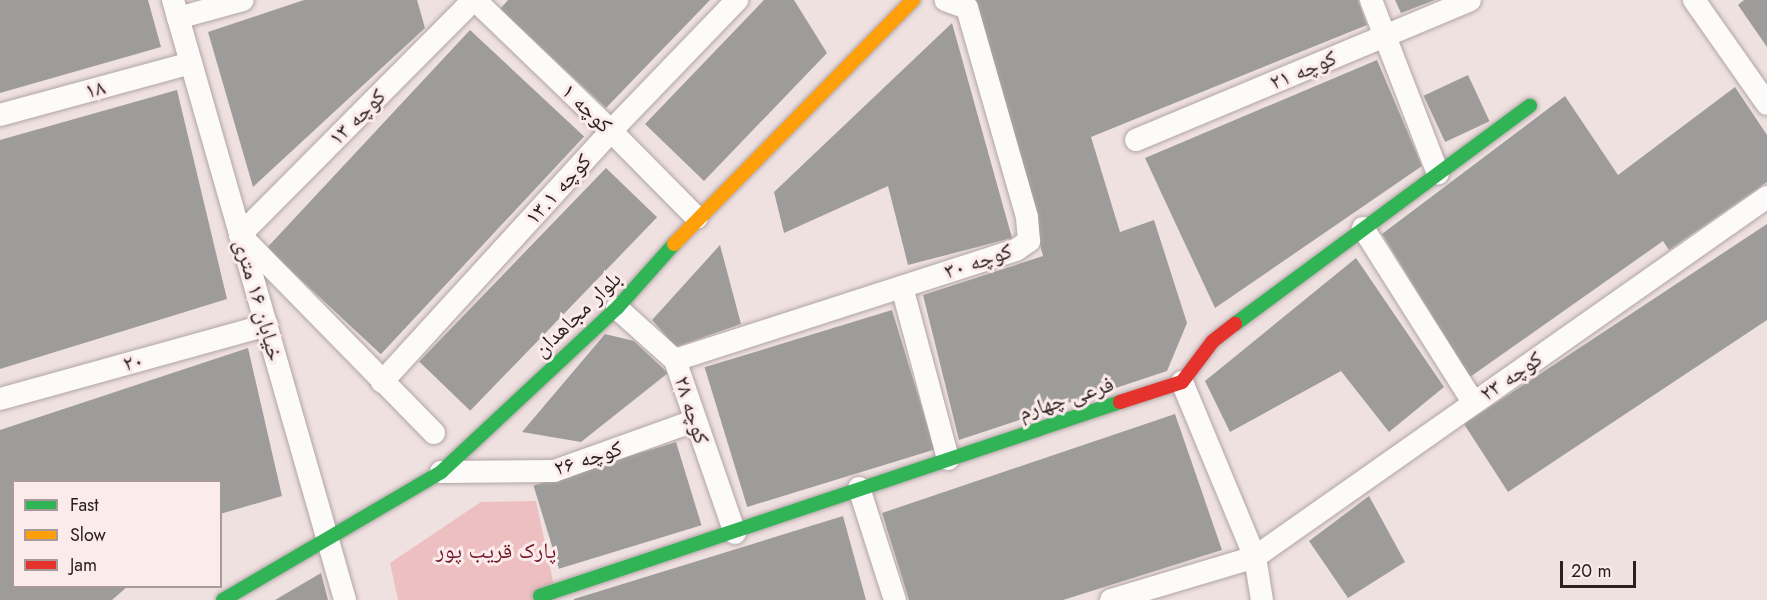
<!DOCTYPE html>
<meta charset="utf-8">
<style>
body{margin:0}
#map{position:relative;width:1767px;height:600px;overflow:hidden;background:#f0e1e1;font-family:Jost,"Noto Naskh Arabic",sans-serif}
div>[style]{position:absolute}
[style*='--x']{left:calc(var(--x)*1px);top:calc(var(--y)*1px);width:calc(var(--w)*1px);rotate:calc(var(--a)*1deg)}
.green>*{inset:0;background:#edbfc1}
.building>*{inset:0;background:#9d9c9b;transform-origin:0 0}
.roads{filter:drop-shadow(0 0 2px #b0a4a4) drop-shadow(0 0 2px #b0a4a4)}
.street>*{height:22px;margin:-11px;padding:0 11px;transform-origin:11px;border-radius:11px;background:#fdfafa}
.fast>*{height:14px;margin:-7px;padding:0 7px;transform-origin:7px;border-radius:7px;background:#30b455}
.slow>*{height:14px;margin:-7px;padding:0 7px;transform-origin:7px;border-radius:7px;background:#ff9f0a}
.jam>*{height:14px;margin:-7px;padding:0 7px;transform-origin:7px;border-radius:7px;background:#e5322d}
span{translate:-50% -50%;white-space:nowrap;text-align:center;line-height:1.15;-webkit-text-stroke:6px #fcebeb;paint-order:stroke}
.street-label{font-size:22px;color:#2a2020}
.park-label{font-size:22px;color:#731427}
.legend{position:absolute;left:12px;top:480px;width:210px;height:108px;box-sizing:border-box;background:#fcebeb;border:2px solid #a89a9a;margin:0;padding:8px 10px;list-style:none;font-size:18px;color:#2a2020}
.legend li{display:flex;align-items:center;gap:12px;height:30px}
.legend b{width:30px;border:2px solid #a89a9a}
.scale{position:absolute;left:1560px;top:561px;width:76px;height:27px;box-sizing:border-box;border:3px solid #2a2020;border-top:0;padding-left:8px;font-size:18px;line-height:21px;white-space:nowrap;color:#2a2020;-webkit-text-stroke:4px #fcebeb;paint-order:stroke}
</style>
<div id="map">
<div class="green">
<i style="clip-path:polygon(536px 501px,557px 600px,398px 600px,390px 563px,481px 502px)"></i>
</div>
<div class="building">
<i style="clip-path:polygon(0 0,148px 0,161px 47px,0 93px)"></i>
<i style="clip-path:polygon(304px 0,417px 0,425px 28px,253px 187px,208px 32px)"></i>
<i style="clip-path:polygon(508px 0,710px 0,606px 108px,500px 9px)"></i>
<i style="clip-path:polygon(764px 0,794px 0,827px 53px,704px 181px,645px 124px)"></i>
<i style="clip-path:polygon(976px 0,1358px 0,1367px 25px,1091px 137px,1120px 232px,1154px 220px,1187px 323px,1167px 371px,959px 440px,923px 295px,1043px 256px)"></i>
<i style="clip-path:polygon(1395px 0,1435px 0,1401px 13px)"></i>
<i style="clip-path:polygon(1744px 0,1767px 0,1767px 47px,1738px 5px)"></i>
<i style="clip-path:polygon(952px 23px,1012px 238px,908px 265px,888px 186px,784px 233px,774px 192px)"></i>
<i style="left:470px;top:30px;width:156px;height:298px;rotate:43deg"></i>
<i style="clip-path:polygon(1377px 60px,1422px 166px,1215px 308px,1145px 158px)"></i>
<i style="left:1468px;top:75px;width:51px;height:49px;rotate:65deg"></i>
<i style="clip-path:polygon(1735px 87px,1767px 135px,1767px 182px,1669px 250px,1663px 241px,1470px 377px,1382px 234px,1565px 96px,1618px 175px)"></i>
<i style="clip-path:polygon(177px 90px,227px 299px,0 369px,0 140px)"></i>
<i style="left:606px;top:168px;width:71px;height:269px;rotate:44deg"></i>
<i style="clip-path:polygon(1767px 224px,1767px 320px,1508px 492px,1464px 424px)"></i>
<i style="clip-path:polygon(720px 245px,741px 324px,676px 347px,652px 320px)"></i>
<i style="clip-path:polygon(1356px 258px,1444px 387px,1389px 432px,1341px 371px,1230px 432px,1205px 381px)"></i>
<i style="left:892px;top:310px;width:146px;height:196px;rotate:73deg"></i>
<i style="clip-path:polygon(605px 334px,634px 341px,668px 373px,581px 442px,522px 432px)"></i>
<i style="clip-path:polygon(248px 348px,282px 496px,220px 514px,220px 482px,14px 482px,14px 586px,128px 586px,112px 600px,0 600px,0 430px)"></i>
<i style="clip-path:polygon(1175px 414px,1222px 550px,1063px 600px,909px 600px,882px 513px)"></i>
<i style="left:676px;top:442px;width:87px;height:149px;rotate:73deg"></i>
<i style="clip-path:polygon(1369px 496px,1405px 562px,1348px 598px,1309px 541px)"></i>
<i style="clip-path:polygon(843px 516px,866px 600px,574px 600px,574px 599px)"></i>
<i style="clip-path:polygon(321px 573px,328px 600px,275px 600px)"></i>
</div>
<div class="roads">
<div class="street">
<i style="--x:173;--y:0;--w:624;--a:74"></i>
<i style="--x:475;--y:0;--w:189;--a:43.9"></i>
<i style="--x:611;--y:131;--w:122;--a:45.3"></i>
<i style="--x:1371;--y:0;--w:186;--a:68.9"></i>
<i style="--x:1694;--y:0;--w:127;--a:54.9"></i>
<i style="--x:178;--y:18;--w:67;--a:-15.5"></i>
<i style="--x:0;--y:115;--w:198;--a:-15.2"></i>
<i style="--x:1136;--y:140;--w:362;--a:-22.7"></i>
<i style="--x:1363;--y:228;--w:206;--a:57.7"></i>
<i style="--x:902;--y:287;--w:178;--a:75"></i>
<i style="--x:617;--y:308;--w:78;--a:41.9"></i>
<i style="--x:675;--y:360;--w:183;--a:70.9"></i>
<i style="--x:675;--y:360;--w:358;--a:-17.9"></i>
<i style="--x:1016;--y:250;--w:16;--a:-35"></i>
<i style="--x:1029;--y:241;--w:24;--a:-95"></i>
<i style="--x:1027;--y:217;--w:217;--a:-106"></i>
<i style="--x:967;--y:8;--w:23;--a:-160"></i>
<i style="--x:382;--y:382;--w:340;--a:-47.6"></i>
<i style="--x:611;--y:131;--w:182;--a:-46.1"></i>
<i style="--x:1182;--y:382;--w:190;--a:67.4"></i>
<i style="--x:1255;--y:557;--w:44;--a:80.8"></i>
<i style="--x:0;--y:399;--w:277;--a:-15.5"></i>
<i style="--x:434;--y:433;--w:277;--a:-134.4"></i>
<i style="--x:240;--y:235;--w:331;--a:-45.2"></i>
<i style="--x:441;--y:472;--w:113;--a:-0.5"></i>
<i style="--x:554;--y:471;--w:149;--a:-19.7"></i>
<i style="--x:859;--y:488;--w:118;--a:72.2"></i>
<i style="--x:1111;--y:600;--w:150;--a:-16.6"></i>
<i style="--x:1255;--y:557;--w:626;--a:-35.11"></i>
</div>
<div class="fast">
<i style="--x:1235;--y:324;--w:367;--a:-36.5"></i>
<i style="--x:540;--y:596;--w:612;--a:-18.49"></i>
<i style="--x:223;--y:600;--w:253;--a:-30.4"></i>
<i style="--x:441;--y:472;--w:241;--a:-43"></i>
<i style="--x:617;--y:308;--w:86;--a:-48.3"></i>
</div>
<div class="slow">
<i style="--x:674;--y:244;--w:342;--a:-45.6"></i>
</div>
<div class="jam">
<i style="--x:1120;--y:402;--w:65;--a:-17.9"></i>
<i style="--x:1182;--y:382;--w:51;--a:-52.9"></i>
<i style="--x:1213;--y:341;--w:28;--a:-38"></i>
</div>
</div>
<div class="street-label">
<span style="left:1303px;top:70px;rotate:-23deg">کوچه ۲۱</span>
<span style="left:95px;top:89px;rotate:-15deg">۱۸</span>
<span style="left:587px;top:108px;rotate:44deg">کوچه ۱</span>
<span style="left:357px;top:117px;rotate:-45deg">کوچه ۱۳</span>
<span style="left:558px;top:189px;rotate:-48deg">کوچه ۱۳.۱</span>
<span style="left:978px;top:261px;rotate:-19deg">کوچه ۳۰</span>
<span style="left:259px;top:300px;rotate:74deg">خیابان ۱۶ متری</span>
<span style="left:577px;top:314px;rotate:-44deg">بلوار مجاهدان</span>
<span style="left:133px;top:362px;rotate:-15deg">۲۰</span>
<span style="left:1511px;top:376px;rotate:-35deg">کوچه ۲۳</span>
<span style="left:1066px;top:398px;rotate:-18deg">فرعی چهارم</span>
<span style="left:692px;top:410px;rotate:72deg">کوچه ۲۸</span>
<span style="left:588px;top:458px;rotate:-18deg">کوچه ۲۶</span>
</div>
<div class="park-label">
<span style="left:496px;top:551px">پارک قریب پور</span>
</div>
<ul class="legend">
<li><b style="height:8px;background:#30b455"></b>Fast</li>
<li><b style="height:8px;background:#ff9f0a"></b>Slow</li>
<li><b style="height:8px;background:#e5322d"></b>Jam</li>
</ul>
<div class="scale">20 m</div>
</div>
